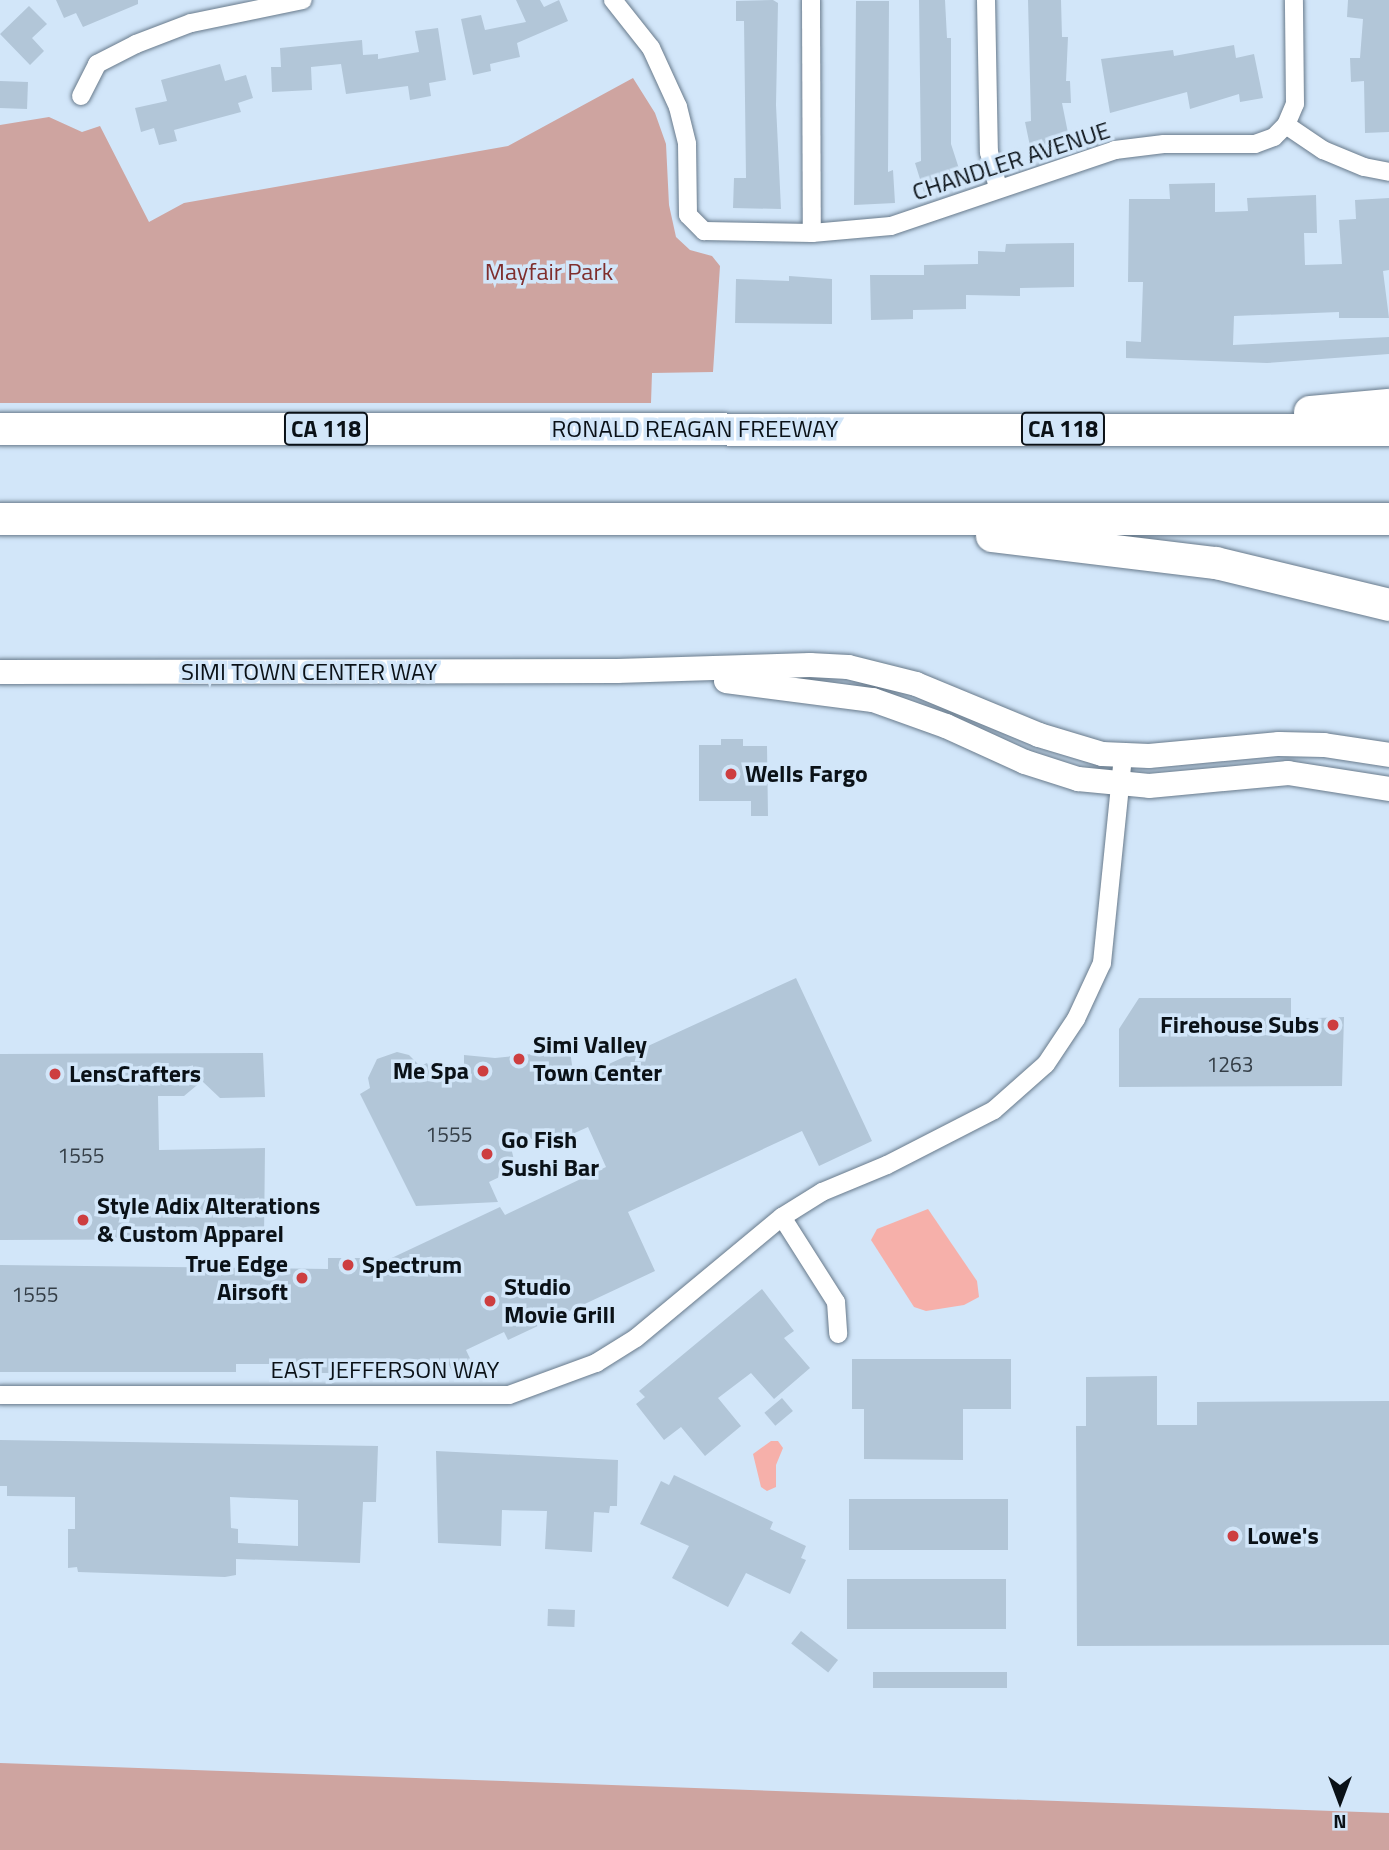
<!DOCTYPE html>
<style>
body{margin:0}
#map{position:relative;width:1389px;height:1850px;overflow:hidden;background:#d2e6f9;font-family:"Titillium Web",sans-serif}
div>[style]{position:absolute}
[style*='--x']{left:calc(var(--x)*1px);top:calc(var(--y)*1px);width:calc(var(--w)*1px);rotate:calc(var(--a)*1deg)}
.green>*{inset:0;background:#cea4a0}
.water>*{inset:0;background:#f6b0aa}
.building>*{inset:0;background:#b2c6d8;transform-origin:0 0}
.roads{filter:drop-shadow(0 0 2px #687a8b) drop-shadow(0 0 2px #687a8b)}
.street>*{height:18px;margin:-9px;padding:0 9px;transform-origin:9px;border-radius:9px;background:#fff}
.secondary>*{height:24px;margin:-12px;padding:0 12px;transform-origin:12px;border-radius:12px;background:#fff}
.highway>*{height:32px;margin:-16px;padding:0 16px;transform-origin:16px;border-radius:16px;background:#fff}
.dots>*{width:19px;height:19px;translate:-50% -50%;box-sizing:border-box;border:4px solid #d2e6f9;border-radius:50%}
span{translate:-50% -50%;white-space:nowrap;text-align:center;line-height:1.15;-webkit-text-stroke:7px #d2e6f9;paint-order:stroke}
.number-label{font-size:21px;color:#343e47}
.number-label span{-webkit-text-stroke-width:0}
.shield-label span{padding:2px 5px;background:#d2e6f9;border:2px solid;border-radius:5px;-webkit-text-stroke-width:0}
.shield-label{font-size:23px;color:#0a1117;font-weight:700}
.street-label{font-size:24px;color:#0a1117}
.park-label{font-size:24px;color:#7f2e2d}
.poi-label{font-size:24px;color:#0a1117;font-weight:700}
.left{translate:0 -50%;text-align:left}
.right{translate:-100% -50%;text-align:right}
.north{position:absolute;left:1305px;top:1766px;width:70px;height:70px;-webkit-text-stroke:5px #d2e6f9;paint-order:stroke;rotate:180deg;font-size:19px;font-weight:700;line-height:28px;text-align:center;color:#0a1117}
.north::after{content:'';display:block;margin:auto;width:24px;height:32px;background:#0a1117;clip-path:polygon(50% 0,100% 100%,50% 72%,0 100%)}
</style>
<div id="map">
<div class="green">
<i style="clip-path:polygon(633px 78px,655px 113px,666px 144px,669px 205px,676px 237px,690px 250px,712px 256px,720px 266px,713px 372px,652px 373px,651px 403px,0 403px,0 125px,49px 117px,82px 132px,100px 126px,149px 222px,184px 203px,508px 146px)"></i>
<i style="clip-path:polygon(0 1763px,1389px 1813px,1389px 1850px,0 1850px)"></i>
</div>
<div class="water">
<i style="clip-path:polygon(928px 1209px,977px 1281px,979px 1297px,964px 1305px,926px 1311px,914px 1307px,871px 1240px,877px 1229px)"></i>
<i style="clip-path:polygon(771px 1441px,778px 1441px,783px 1448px,776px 1465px,776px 1487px,767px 1491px,761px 1487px,753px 1454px)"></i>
</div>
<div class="building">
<i style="clip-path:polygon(56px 0,138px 0,138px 4px,83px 27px,76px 13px,64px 18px)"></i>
<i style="clip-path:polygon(516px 0,540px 0,544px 7px,559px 0,568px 21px,517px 43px,520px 57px,490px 64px,491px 71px,473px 75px,461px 19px,481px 15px,485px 30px,526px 22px)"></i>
<i style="clip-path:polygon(773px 0,778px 3px,776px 105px,781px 209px,733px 208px,734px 178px,746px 178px,744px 21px,736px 21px,736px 1px)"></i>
<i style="clip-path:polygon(919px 0,945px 0,947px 38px,951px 38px,951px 144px,963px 181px,924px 192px,915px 163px,921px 161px)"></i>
<i style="clip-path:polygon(1028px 0,1061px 0,1062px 37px,1068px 37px,1066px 81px,1070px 81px,1071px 103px,1062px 103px,1070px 143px,1031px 151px,1025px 122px,1031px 121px)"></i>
<i style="clip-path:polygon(1348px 0,1389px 0,1389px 132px,1365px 133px,1364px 81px,1351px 82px,1350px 58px,1360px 58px,1363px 19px,1347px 17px)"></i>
<i style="clip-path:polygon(856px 1px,889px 1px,888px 172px,893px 170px,895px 203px,854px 205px)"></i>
<i style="clip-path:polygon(29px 6px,47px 24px,32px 38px,44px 51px,30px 65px,0 34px)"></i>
<i style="clip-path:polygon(438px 28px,446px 80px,429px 83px,431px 96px,410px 100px,408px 86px,346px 94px,341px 64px,311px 67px,312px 90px,272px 92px,271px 67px,281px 67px,280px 48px,362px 40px,363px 55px,378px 54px,378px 59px,419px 52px,415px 31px)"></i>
<i style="clip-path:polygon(1234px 45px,1236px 58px,1254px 54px,1263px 98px,1240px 102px,1239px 94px,1190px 109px,1187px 92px,1110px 113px,1101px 59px,1173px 50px,1174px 56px)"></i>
<i style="clip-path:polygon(220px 64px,225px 81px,246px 75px,253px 98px,238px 103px,241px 112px,174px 130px,177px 141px,159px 145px,154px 128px,141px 132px,135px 108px,167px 101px,161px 80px)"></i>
<i style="left:0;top:81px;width:28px;height:27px;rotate:2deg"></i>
<i style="clip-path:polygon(1215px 183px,1215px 212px,1248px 211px,1247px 198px,1316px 195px,1317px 233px,1304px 233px,1305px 265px,1342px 264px,1339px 220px,1356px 219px,1355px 200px,1389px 198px,1389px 270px,1383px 271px,1389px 318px,1339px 318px,1339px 312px,1234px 316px,1233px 345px,1389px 337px,1389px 354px,1267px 363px,1126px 358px,1126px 341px,1141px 342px,1143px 282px,1128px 282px,1129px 199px,1170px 199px,1169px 184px)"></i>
<i style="clip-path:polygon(1074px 243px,1074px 287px,1020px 288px,1020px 296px,966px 295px,966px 309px,913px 310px,913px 319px,871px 320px,870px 275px,924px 275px,924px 265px,978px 264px,978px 251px,1005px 252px,1006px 244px)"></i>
<i style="clip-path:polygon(789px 276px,832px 279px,832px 324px,735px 323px,736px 279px,789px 281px)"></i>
<i style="clip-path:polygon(721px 739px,743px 739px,743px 746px,767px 746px,768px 816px,751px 816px,751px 801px,699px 801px,699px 745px,721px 745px)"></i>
<i style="clip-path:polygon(796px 978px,872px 1141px,819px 1166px,802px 1131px,628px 1212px,655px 1271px,508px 1340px,504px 1332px,466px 1350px,475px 1369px,455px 1378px,449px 1365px,423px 1364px,335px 1364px,335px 1373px,305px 1373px,305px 1364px,236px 1364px,236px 1372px,0 1372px,0 1265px,328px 1269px,328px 1258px,364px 1258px,364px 1271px,500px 1207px,505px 1215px,606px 1167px,588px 1127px,548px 1145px,507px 1130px,516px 1169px,489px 1182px,498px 1202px,416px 1206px,360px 1094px,370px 1088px,368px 1078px,377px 1059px,397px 1052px,409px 1055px,420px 1066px,427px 1063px,435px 1079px,464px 1064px,464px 1055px,495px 1058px,570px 1050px,574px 1080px)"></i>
<i style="clip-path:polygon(1139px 998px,1291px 998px,1291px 1019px,1344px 1017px,1342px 1086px,1119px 1087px,1119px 1029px)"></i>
<i style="clip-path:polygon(263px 1053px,265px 1097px,220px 1098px,202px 1081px,184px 1096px,158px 1096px,159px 1150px,265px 1148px,264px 1239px,0 1240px,0 1054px)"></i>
<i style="clip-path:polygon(762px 1289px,794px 1331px,784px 1338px,810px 1368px,774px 1399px,751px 1373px,718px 1398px,741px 1426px,705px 1456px,681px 1427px,664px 1440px,636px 1404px,645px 1397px,639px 1391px)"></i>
<i style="clip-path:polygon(852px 1359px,1011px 1359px,1011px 1409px,963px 1409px,963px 1460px,864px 1459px,864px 1409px,852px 1409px)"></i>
<i style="clip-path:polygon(1157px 1376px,1157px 1425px,1197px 1425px,1197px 1402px,1389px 1401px,1389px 1645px,1077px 1646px,1076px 1426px,1086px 1426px,1086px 1377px)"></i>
<i style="left:782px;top:1398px;width:17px;height:23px;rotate:50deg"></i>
<i style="clip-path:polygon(evenodd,0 1440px,378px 1446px,376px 1502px,363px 1502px,360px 1563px,236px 1559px,236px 1575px,225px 1577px,78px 1572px,77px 1567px,68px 1568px,68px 1529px,75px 1529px,75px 1497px,7px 1496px,7px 1486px,0 1486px,0 1440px,230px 1497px,298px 1500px,298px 1546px,238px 1543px,238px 1529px,231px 1528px,230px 1497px)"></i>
<i style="clip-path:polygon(436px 1451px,618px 1460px,617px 1506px,610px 1506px,609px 1513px,594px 1512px,592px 1552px,545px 1549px,547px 1511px,502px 1510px,501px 1546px,438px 1543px)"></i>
<i style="clip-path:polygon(674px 1475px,773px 1522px,770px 1529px,806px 1546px,801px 1558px,806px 1560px,790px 1594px,746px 1573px,728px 1607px,672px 1578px,689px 1546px,640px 1524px,661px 1481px,669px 1485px)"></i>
<i style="left:849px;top:1499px;width:159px;height:51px"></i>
<i style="left:847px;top:1579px;width:159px;height:50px"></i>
<i style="left:548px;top:1609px;width:27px;height:17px;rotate:2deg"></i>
<i style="left:801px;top:1631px;width:47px;height:16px;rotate:38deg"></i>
<i style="left:873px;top:1672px;width:134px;height:16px"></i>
</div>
<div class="roads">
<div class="street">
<i style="--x:613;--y:0;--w:61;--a:51.6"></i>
<i style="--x:651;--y:48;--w:65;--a:65.4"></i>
<i style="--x:678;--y:107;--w:38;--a:76"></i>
<i style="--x:687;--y:144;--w:71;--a:89.2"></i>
<i style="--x:688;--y:215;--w:23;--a:45"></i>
<i style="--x:704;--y:231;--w:108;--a:1.1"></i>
<i style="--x:812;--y:233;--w:79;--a:-5.1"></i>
<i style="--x:891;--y:226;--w:237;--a:-18.7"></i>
<i style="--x:1115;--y:150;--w:49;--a:-7"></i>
<i style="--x:1164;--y:144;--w:91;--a:0"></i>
<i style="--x:1255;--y:144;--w:20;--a:-20"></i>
<i style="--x:1274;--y:137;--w:17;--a:-45"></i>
<i style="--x:1286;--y:125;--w:23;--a:-67"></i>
<i style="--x:1295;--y:104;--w:104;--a:-90.6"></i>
<i style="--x:811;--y:0;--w:233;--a:89.8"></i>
<i style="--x:986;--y:0;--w:152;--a:88.9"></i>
<i style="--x:989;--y:152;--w:38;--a:76"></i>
<i style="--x:81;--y:96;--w:36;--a:-63"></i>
<i style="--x:97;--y:64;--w:44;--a:-27.1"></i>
<i style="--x:136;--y:44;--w:59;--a:-20.9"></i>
<i style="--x:191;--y:23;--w:114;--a:-11.6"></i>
<i style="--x:1286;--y:125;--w:45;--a:34"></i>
<i style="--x:1323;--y:150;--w:44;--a:22.5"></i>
<i style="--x:1364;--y:167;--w:25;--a:11"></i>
<i style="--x:782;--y:1217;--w:101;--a:57.6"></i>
<i style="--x:836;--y:1302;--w:32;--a:86"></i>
<i style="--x:0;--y:1395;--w:509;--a:0"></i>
<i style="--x:509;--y:1395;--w:93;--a:-20.2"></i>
<i style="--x:596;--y:1363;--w:47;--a:-32"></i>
<i style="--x:636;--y:1338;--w:190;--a:-39.7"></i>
<i style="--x:782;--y:1217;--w:47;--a:-32"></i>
<i style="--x:822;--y:1192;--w:70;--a:-22.6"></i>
<i style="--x:887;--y:1165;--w:120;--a:-27.2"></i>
<i style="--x:994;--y:1110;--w:69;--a:-41.5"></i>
<i style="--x:1046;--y:1064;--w:54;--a:-56.3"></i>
<i style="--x:1076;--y:1019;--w:62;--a:-65.1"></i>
<i style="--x:1102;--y:963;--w:207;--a:-84.2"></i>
</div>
<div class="secondary">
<i style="--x:0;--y:672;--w:617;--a:-0.09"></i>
<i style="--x:617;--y:671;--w:193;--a:-1.8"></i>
<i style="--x:810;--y:665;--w:38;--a:3"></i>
<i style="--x:848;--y:667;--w:70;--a:14"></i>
<i style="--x:916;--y:684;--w:133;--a:22.5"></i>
<i style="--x:1039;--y:735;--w:66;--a:16.8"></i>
<i style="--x:1102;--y:754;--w:47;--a:2.4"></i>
<i style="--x:1149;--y:756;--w:131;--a:-5.3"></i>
<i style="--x:1279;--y:744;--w:45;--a:1.3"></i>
<i style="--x:1324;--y:745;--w:66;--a:8.7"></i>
<i style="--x:726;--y:681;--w:148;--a:7.4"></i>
<i style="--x:873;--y:700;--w:77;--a:19.6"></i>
<i style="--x:946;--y:726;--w:87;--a:24.5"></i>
<i style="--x:1025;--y:762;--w:56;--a:17.8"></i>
<i style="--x:1078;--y:779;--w:71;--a:5.6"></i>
<i style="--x:1149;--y:786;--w:140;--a:-5.3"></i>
<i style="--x:1288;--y:773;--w:102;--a:9"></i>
</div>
<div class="highway">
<i style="--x:1310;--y:412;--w:79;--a:-5.1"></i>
<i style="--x:0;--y:429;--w:1389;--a:0.04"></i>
<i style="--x:0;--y:519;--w:1389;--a:0"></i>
<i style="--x:992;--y:536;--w:226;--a:6.9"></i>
<i style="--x:1216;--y:563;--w:178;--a:13.6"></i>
</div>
</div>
<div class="dots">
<i style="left:731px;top:774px;background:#cd3e40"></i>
<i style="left:1333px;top:1025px;background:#cd3e40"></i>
<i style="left:519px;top:1059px;background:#cd3e40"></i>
<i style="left:483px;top:1071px;background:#cd3e40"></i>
<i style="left:55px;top:1074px;background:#cd3e40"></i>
<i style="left:487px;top:1154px;background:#cd3e40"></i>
<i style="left:83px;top:1220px;background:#cd3e40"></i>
<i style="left:348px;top:1265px;background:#cd3e40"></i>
<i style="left:302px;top:1278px;background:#cd3e40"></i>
<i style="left:490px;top:1301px;background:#cd3e40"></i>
<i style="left:1233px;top:1536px;background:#cd3e40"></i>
</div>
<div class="number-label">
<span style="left:1230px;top:1064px">1263</span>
<span style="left:449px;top:1134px">1555</span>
<span style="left:81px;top:1155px">1555</span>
<span style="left:35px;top:1294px">1555</span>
</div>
<div class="shield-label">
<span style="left:326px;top:429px">CA 118</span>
<span style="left:1063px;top:429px">CA 118</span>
</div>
<div class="street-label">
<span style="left:1011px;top:161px;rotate:-18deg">CHANDLER AVENUE</span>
<span style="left:695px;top:429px">RONALD REAGAN FREEWAY</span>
<span style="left:309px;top:672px">SIMI TOWN CENTER WAY</span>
<span style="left:385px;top:1370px">EAST JEFFERSON WAY</span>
</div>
<div class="park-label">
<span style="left:549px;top:272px">Mayfair Park</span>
</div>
<div class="poi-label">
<span class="left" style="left:745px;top:774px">Wells Fargo</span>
<span class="right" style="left:1319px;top:1025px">Firehouse Subs</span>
<span class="left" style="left:533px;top:1059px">Simi Valley<br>Town Center</span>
<span class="right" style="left:469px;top:1071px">Me Spa</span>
<span class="left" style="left:69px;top:1074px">LensCrafters</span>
<span class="left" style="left:501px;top:1154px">Go Fish<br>Sushi Bar</span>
<span class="left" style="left:97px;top:1220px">Style Adix Alterations<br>&amp; Custom Apparel</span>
<span class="right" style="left:288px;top:1278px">True Edge<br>Airsoft</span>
<span class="left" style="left:362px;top:1265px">Spectrum</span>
<span class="left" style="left:504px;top:1301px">Studio<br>Movie Grill</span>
<span class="left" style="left:1247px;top:1536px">Lowe's</span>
</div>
<div class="north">N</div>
</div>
